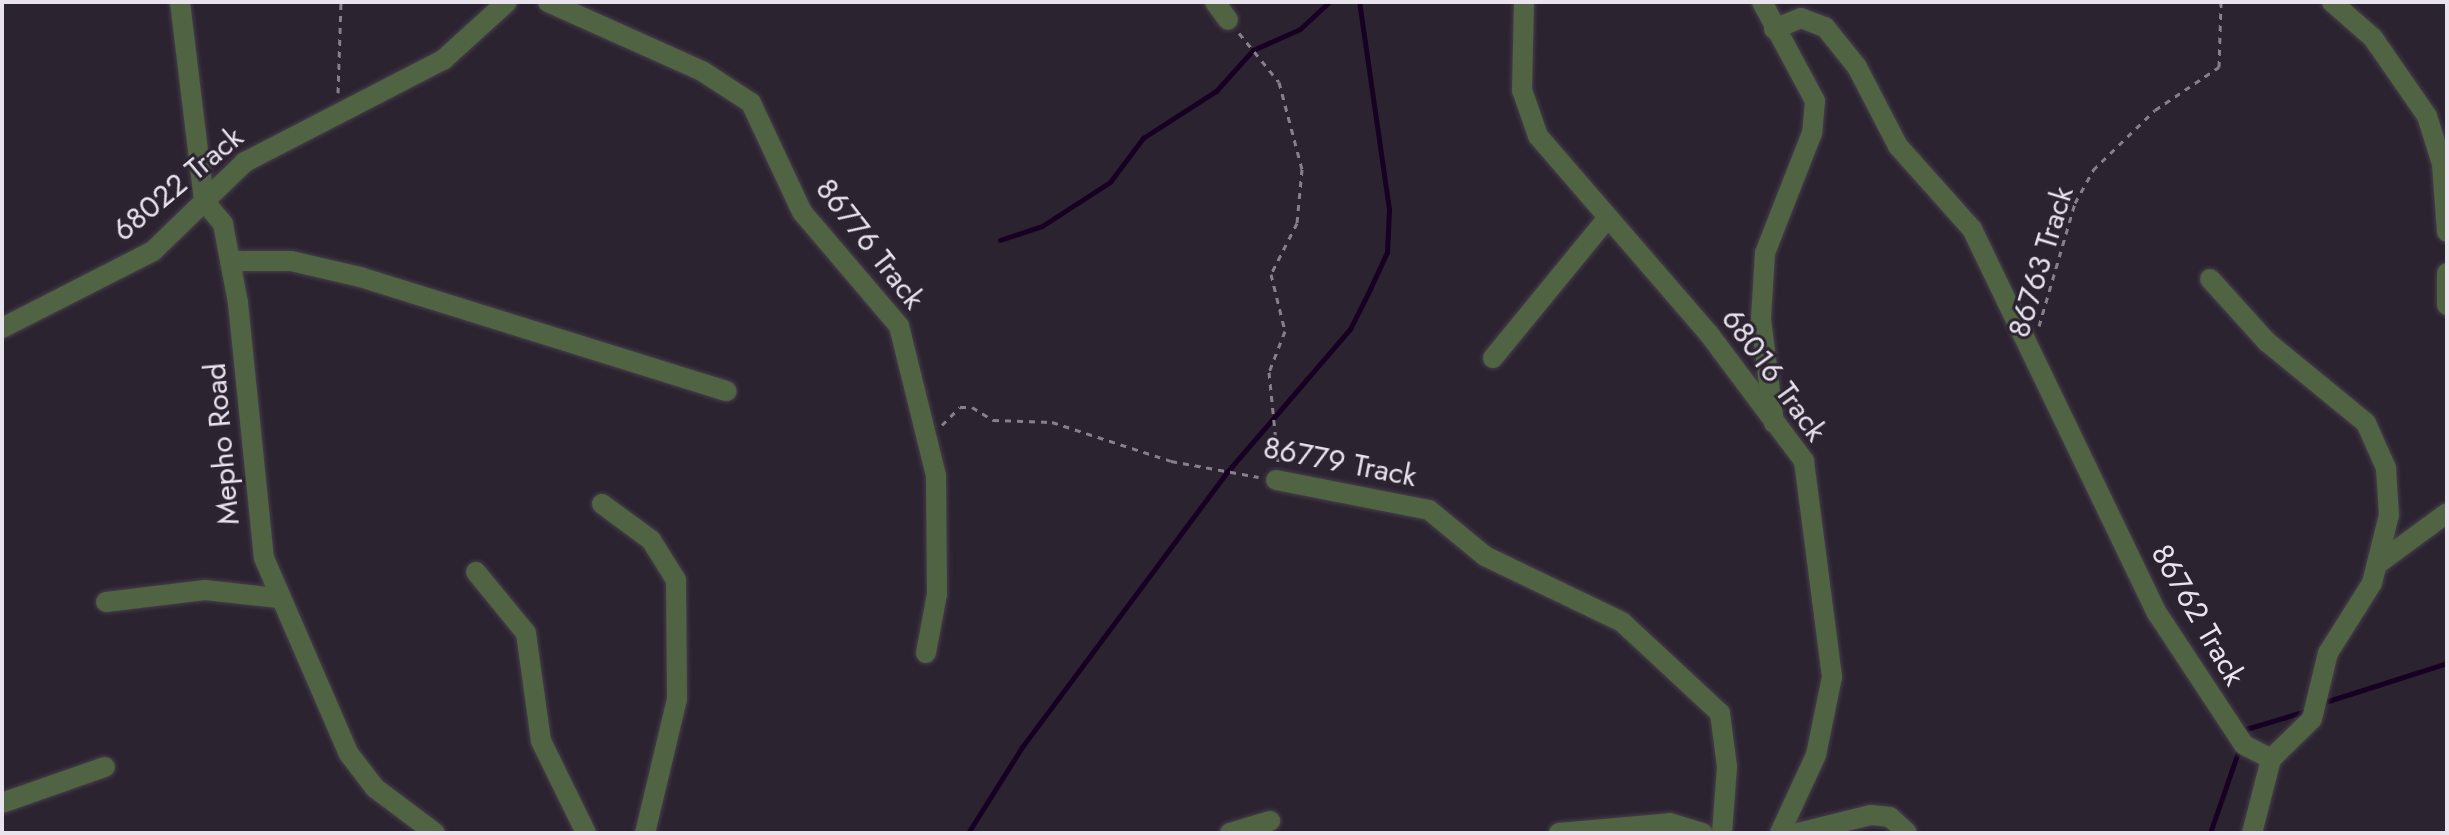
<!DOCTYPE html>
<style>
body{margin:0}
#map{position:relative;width:2449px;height:835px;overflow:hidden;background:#2c2331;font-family:Jost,sans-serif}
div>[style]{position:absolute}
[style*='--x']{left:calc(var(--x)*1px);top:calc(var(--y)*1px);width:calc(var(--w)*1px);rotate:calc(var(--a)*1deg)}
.stream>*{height:5px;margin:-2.5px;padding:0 2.5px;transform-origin:2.5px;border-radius:2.5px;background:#170122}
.path>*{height:3px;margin-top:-1.5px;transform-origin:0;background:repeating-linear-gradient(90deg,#877f8c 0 6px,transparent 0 12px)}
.roads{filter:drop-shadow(0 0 2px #463e4b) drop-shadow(0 0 2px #463e4b)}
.minor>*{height:20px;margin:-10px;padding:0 10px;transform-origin:10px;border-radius:10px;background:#506342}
span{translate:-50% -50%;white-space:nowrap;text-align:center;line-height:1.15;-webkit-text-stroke:6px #2c2331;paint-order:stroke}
.street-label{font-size:30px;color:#e9e3ed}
.frame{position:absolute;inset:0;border:4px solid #e9e3ed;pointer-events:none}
</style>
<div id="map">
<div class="stream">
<i style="--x:1000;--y:240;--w:44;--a:-18.4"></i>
<i style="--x:1042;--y:226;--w:81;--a:-32.9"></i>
<i style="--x:1110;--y:182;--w:55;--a:-53.1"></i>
<i style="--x:1143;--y:138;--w:87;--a:-32.8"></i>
<i style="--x:1216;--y:91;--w:55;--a:-47.9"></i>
<i style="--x:1253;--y:50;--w:51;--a:-24.1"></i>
<i style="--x:1300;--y:29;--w:40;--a:-43"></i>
<i style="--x:2322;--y:703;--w:131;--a:-17.7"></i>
<i style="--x:2246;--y:729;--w:63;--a:-16.7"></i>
<i style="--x:968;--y:833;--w:102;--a:-57.9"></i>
<i style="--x:1022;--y:747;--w:343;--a:-53.3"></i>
<i style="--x:1227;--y:472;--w:189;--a:-49.3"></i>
<i style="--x:1350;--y:329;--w:45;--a:-63.4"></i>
<i style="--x:1370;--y:289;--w:41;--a:-65.3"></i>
<i style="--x:1387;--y:252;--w:43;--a:-87.3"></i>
<i style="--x:1389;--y:209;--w:209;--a:-98.2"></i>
<i style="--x:2210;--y:833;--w:86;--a:-70.9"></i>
</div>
<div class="path">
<i style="--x:1239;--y:33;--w:63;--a:50.8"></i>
<i style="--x:1279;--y:82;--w:90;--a:75.2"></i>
<i style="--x:1302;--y:169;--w:54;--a:95.3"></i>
<i style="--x:1297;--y:223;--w:57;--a:117"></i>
<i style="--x:1271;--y:274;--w:59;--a:76.2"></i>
<i style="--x:1285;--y:331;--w:44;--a:111.3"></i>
<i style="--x:1269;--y:372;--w:90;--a:84.3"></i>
<i style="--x:338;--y:93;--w:91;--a:-88.1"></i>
<i style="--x:2039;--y:326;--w:128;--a:-73.7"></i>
<i style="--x:2075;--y:203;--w:38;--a:-61"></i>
<i style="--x:2093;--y:170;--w:86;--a:-44.1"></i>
<i style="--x:2155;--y:110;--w:77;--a:-33.9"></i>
<i style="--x:2219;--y:67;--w:65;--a:-88.2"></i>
<i style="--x:942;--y:425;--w:25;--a:-45"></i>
<i style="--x:960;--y:407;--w:12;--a:0"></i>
<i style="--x:972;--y:407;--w:25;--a:32"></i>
<i style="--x:993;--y:420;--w:59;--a:1.9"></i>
<i style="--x:1052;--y:422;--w:125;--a:18.1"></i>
<i style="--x:1171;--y:461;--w:89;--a:10.3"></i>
</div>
<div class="roads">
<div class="minor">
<i style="--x:180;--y:2;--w:200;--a:83.1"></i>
<i style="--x:204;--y:201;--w:30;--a:50"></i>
<i style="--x:223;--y:224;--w:80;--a:79.2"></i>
<i style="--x:238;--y:303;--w:256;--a:84.2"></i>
<i style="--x:264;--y:558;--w:214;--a:66.6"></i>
<i style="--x:349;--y:754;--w:43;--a:52.6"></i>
<i style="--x:375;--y:788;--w:75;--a:36.9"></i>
<i style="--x:548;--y:2;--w:169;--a:24.1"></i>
<i style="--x:702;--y:71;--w:59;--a:33.1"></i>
<i style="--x:751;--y:103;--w:120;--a:64.9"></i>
<i style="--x:802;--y:212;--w:150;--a:49.6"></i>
<i style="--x:899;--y:326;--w:154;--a:76.1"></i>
<i style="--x:936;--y:476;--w:118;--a:89.5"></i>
<i style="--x:937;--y:594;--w:60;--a:100.6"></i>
<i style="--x:1215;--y:2;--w:22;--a:54"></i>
<i style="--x:1524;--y:2;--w:88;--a:91.3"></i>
<i style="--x:1522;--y:90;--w:49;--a:70.8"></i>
<i style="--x:1538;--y:136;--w:262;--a:49.2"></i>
<i style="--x:1709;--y:334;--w:159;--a:53.2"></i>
<i style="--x:1804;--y:461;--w:218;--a:82.6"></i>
<i style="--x:1832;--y:677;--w:80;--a:101.6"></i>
<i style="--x:1816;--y:755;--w:86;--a:114.8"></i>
<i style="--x:1762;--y:2;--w:112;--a:61.8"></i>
<i style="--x:1815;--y:101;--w:32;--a:95"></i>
<i style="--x:1812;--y:133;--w:129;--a:111.4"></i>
<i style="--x:1765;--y:253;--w:66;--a:93.5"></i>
<i style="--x:1761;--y:319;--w:105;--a:82.9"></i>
<i style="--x:2332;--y:2;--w:55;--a:41.3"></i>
<i style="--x:2373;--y:38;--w:95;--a:55.3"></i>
<i style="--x:2427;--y:116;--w:50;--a:72.6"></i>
<i style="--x:2442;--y:164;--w:68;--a:85.8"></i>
<i style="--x:1774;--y:29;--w:29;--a:-22"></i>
<i style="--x:1801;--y:18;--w:26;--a:21"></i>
<i style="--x:1825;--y:27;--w:51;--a:51.3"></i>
<i style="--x:1857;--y:67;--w:89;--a:62.6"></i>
<i style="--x:1898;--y:146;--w:111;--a:48.3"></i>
<i style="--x:1972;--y:229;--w:426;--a:64.3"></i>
<i style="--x:2157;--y:613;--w:158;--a:56.6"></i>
<i style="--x:2244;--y:745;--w:30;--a:27"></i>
<i style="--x:2271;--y:759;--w:57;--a:-44.3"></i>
<i style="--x:2312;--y:719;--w:68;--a:-76.4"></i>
<i style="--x:2328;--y:653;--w:83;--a:-57.8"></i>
<i style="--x:2372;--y:583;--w:70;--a:-76"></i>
<i style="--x:2389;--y:515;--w:47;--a:-93.7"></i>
<i style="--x:2386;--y:468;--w:49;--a:-114"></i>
<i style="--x:2366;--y:423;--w:128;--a:-140.7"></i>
<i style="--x:2267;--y:342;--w:85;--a:-132.1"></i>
<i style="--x:230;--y:261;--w:61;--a:0"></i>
<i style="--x:291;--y:261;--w:71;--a:13.1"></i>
<i style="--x:360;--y:277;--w:384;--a:17.3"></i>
<i style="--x:2447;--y:273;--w:32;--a:90"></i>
<i style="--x:2;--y:328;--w:169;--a:-27"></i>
<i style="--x:153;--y:251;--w:128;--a:-44.1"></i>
<i style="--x:245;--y:162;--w:223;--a:-27.3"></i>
<i style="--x:443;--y:60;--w:86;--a:-42.2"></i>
<i style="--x:1493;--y:358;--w:178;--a:-50.7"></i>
<i style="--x:1276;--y:480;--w:156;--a:11.1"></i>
<i style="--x:1429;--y:510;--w:72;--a:39.4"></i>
<i style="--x:1485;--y:556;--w:152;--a:25.7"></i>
<i style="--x:1622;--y:622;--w:134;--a:42.9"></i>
<i style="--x:1720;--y:713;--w:54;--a:82.6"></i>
<i style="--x:1727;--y:767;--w:66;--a:94.3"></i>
<i style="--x:602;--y:504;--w:61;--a:36.3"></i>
<i style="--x:651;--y:540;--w:47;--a:58"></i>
<i style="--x:676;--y:580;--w:119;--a:89.5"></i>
<i style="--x:677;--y:699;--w:138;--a:103.4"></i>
<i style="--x:2379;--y:563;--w:84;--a:-36.3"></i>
<i style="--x:476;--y:572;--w:79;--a:50.7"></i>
<i style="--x:526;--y:633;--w:109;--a:82.1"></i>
<i style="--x:541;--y:741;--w:102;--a:63.9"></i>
<i style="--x:106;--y:602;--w:100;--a:-6.9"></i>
<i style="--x:205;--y:590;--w:72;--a:6.3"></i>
<i style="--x:2;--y:803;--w:109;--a:-19.3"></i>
<i style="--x:1230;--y:833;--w:42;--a:-16.7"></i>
<i style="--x:1559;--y:833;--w:111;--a:-5.1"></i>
<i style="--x:1670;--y:823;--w:34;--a:17"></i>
<i style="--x:1798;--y:833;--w:75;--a:-13.9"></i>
<i style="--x:1871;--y:815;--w:19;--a:6"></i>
<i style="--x:1890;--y:817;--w:23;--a:43"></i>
<i style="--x:2252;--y:833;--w:76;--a:-75.6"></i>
</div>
</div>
<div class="street-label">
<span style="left:178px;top:184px;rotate:-40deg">68022 Track</span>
<span style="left:870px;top:244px;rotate:52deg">86776 Track</span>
<span style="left:2041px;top:262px;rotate:-73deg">86763 Track</span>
<span style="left:1774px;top:375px;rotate:54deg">68016 Track</span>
<span style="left:222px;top:444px;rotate:-95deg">Mepho Road</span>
<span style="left:1340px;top:462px;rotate:11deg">86779 Track</span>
<span style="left:2198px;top:615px;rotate:60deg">86762 Track</span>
</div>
<div class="frame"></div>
</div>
